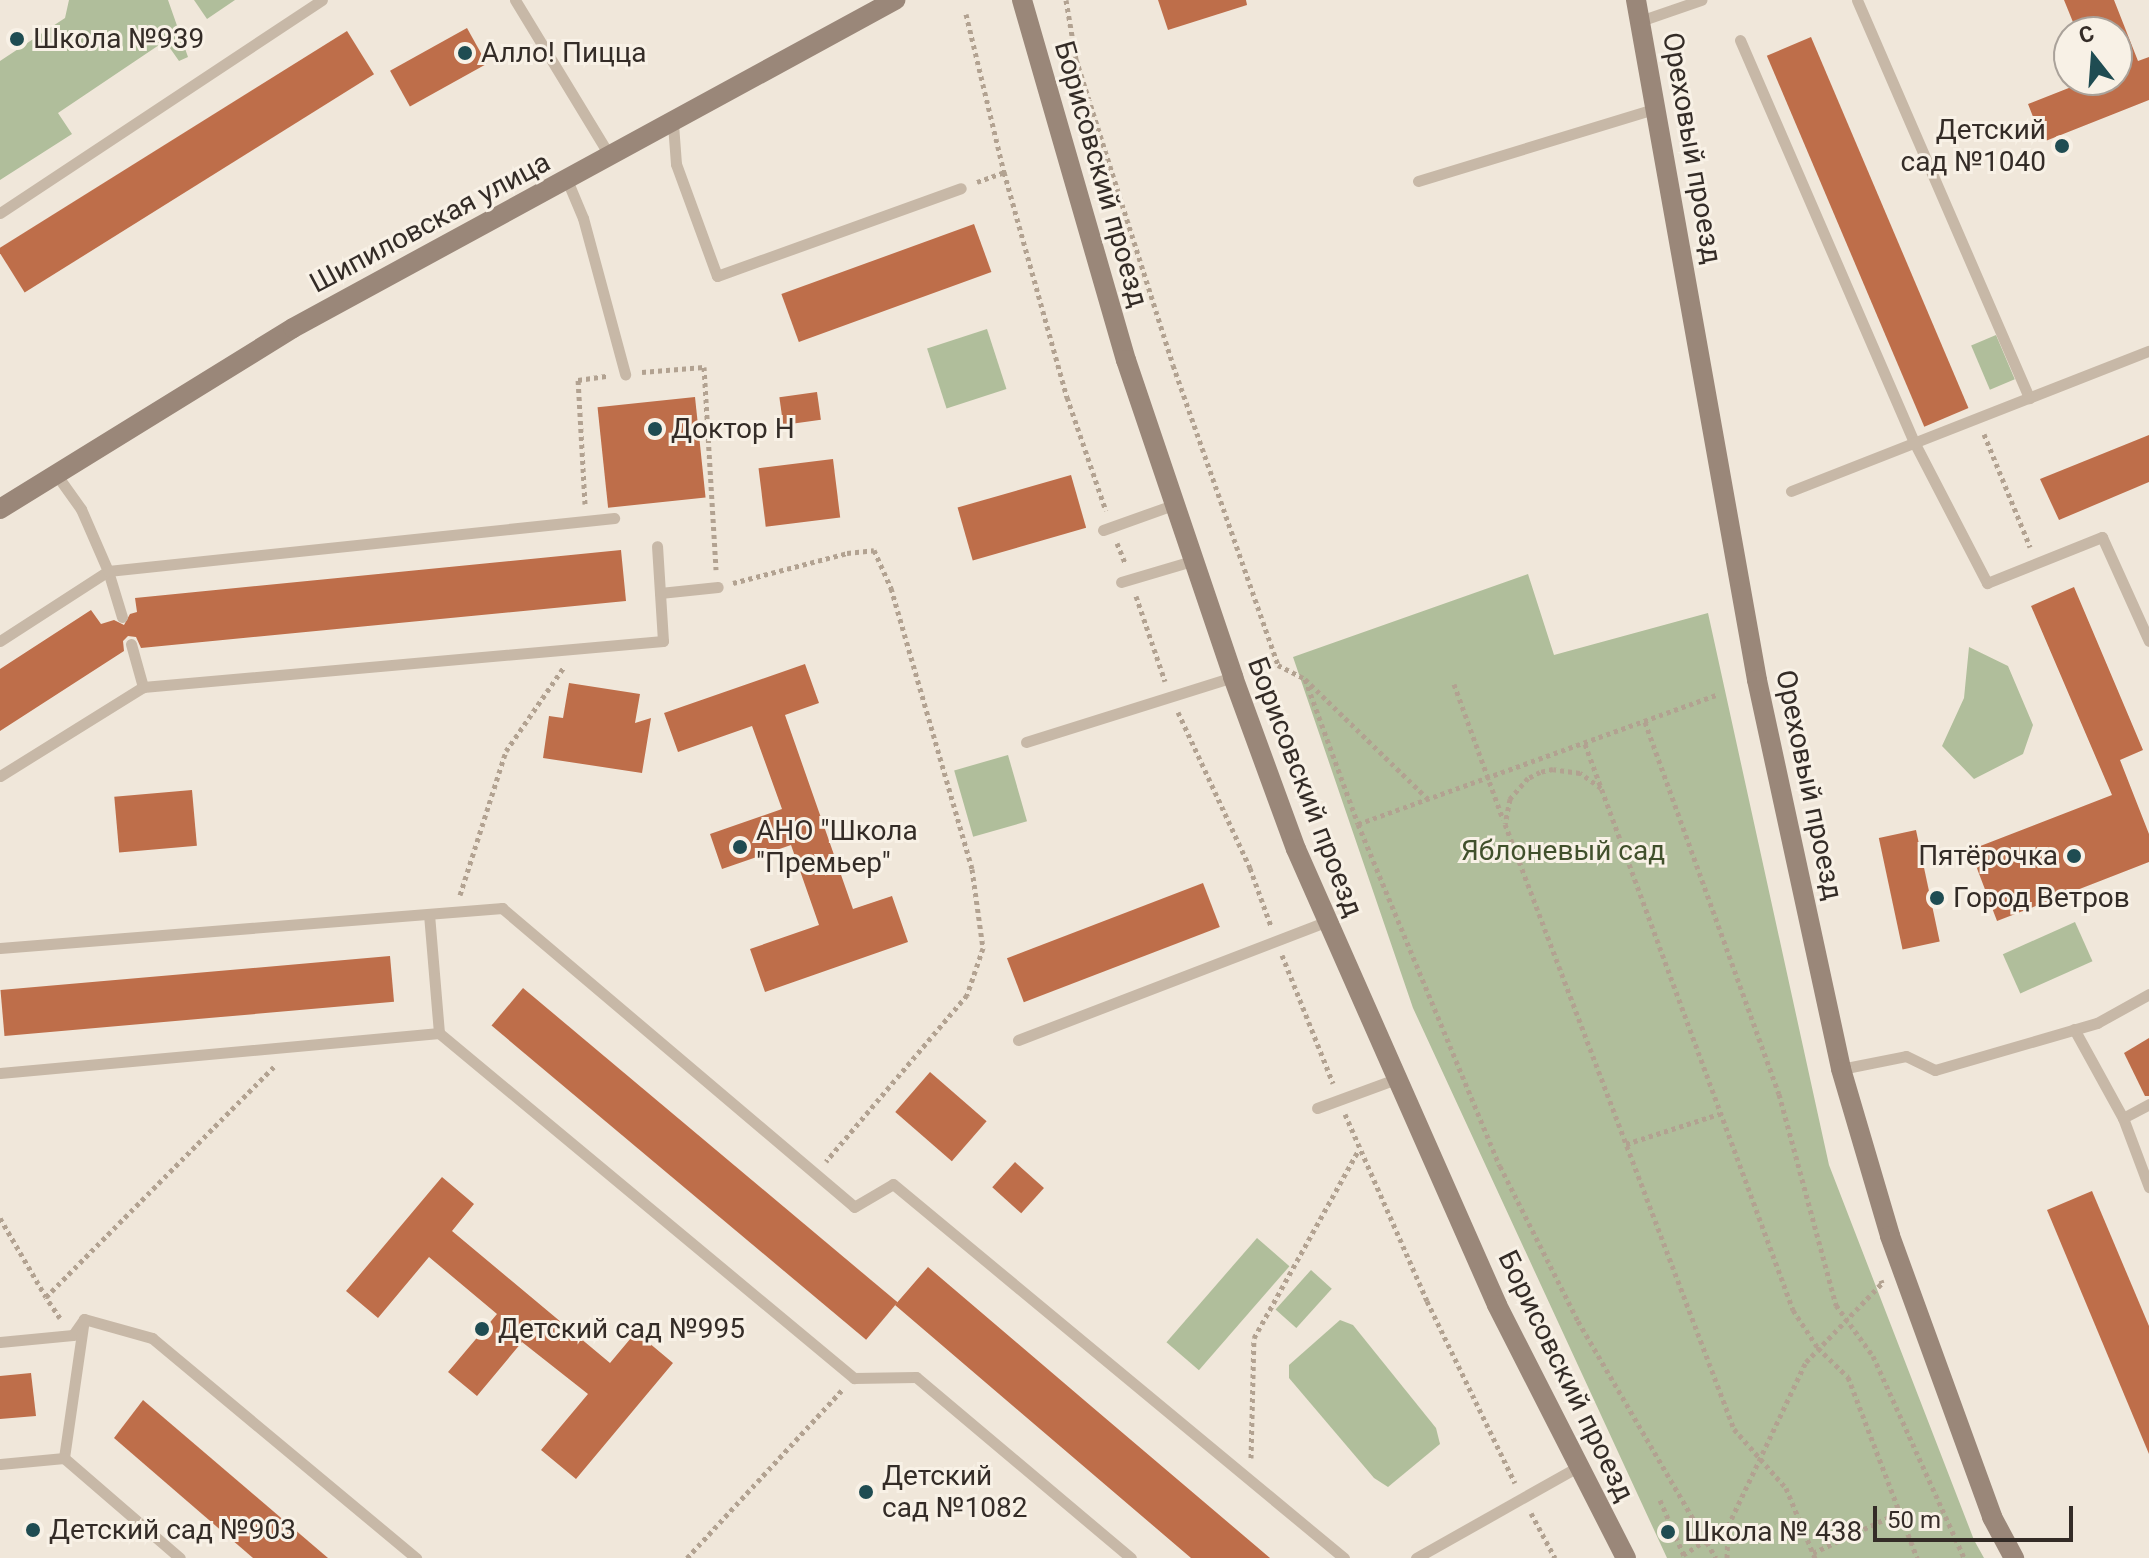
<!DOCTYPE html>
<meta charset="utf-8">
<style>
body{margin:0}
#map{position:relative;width:2149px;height:1558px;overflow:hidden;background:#f0e7da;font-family:Roboto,sans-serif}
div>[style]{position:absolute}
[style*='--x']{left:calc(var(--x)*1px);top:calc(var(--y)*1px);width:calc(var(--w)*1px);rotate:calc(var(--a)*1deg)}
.green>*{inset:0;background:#b0be9b;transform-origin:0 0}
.building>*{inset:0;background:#be6e4a;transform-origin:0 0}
.path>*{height:5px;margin-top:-2.5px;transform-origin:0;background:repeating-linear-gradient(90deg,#b2a291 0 4px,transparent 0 8px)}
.lane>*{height:11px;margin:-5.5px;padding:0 5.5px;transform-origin:5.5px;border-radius:5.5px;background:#c7b8a7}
.secondary>*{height:20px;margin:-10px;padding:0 10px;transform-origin:10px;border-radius:10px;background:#9a8779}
.dots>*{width:22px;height:22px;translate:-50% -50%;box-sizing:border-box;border:4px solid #f8f1e6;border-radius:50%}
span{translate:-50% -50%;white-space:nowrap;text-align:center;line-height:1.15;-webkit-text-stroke:6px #f8f1e6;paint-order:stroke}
.poi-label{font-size:28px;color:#342c27}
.left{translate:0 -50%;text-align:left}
.right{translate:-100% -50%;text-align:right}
.street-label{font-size:28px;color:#342c27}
.park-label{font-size:28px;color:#41502c}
.north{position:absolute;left:2053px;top:16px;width:80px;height:80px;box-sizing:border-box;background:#f8f1e6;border:2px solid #aaa29a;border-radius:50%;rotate:343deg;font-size:22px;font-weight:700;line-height:32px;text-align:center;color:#342c27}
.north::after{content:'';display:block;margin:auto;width:28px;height:36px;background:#1f4c52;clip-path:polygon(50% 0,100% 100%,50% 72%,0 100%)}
.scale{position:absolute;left:1873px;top:1506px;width:200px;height:36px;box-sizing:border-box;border:4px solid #342c27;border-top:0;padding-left:10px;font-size:24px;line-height:28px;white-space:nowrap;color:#342c27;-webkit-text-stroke:6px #f8f1e6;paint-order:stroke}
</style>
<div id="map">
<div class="green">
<i style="clip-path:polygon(69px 0,168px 0,188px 57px,179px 61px,165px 41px,58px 113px,72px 134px,0 180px,0 61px,65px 18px)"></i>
<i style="clip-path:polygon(194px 0,235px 0,207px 19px)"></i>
<i style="left:987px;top:329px;width:63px;height:63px;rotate:72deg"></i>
<i style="left:1996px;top:335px;width:48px;height:27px;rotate:67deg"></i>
<i style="clip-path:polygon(1528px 574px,1554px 655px,1708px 613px,1829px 1165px,1974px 1540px,1984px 1558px,1667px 1558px,1413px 1008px,1293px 657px)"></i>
<i style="clip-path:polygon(1969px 647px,2008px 666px,2033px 725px,2023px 754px,1974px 779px,1942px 746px,1964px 698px)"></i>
<i style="left:1008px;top:755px;width:69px;height:56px;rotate:74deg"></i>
<i style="left:2075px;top:922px;width:43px;height:79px;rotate:66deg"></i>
<i style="left:1257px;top:1238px;width:43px;height:138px;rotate:41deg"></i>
<i style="left:1311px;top:1270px;width:28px;height:53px;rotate:42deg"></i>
<i style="clip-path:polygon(1340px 1320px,1353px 1325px,1436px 1428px,1440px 1444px,1388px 1487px,1374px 1478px,1289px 1378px,1289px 1365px)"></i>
</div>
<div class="building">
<i style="clip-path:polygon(1158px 0,1246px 0,1247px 5px,1168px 30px)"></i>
<i style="clip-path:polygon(2064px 0,2114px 0,2138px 61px,2149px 57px,2149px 100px,2043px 142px,2028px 104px,2089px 80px,2117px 80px,2117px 32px,2077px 32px)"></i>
<i style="left:467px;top:28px;width:41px;height:88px;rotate:61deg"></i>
<i style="left:347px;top:31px;width:51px;height:412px;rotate:58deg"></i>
<i style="left:1811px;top:37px;width:403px;height:48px;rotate:67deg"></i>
<i style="left:974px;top:224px;width:51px;height:205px;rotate:70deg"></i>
<i style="left:817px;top:392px;width:28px;height:38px;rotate:82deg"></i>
<i style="left:695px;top:397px;width:101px;height:98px;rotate:84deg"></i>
<i style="clip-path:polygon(2149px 435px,2149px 482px,2059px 520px,2040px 479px)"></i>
<i style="left:833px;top:459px;width:59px;height:75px;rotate:83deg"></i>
<i style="left:1071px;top:475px;width:55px;height:118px;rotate:74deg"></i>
<i style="clip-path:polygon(621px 550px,626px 601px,141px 648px,136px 637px,128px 636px,123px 641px,124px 651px,0 731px,0 669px,91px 610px,101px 624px,114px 620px,124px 625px,130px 614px,137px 612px,135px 598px)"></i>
<i style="clip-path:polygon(2074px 587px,2143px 750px,2120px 760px,2149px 834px,2149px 862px,1997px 921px,1970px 850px,2112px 795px,2031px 606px)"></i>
<i style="clip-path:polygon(805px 664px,819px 703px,785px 715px,853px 909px,892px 896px,908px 942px,765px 992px,750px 949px,819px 925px,791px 845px,722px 869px,710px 834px,782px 809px,752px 726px,678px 752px,664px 713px)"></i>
<i style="clip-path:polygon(569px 683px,640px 694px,635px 723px,651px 718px,642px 773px,543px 758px,549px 716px,563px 718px)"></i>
<i style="left:192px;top:790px;width:56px;height:78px;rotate:85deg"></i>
<i style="left:1916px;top:830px;width:114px;height:38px;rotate:78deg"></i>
<i style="left:1203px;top:883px;width:47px;height:210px;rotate:69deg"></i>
<i style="left:390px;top:956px;width:46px;height:391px;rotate:85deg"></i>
<i style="left:523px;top:988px;width:489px;height:49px;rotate:40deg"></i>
<i style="clip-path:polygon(2149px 1038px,2149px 1096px,2145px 1096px,2124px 1053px)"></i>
<i style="left:930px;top:1072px;width:75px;height:53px;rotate:41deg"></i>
<i style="left:1015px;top:1162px;width:39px;height:34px;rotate:42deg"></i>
<i style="clip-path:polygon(442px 1177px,474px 1204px,452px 1231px,610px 1363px,636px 1332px,673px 1363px,576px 1479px,541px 1450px,588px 1394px,522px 1342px,477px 1396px,448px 1372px,497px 1314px,429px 1257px,378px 1318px,346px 1291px)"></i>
<i style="clip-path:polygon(2092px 1191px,2149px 1326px,2149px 1454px,2047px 1210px)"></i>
<i style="clip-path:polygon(928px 1267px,1091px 1406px,1270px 1558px,1191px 1558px,895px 1305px)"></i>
<i style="clip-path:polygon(31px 1373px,36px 1416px,0 1419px,0 1376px)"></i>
<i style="clip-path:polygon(143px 1400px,328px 1558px,253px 1558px,114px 1438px)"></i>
</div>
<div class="path">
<i style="--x:1066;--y:0;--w:60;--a:80.4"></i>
<i style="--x:1076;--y:59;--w:321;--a:72.4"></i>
<i style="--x:1173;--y:365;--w:318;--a:70.7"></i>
<i style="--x:1278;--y:665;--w:30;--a:27"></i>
<i style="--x:1305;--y:679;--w:173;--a:44.3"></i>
<i style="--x:966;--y:14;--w:163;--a:76.5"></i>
<i style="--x:1004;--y:172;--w:234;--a:74.4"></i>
<i style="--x:1067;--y:397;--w:120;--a:71.1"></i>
<i style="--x:977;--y:182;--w:29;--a:-20"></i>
<i style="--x:642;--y:372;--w:62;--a:-4.6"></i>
<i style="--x:704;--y:367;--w:203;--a:86.6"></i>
<i style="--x:1984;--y:434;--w:122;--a:67.8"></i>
<i style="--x:585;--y:504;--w:124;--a:-93.2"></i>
<i style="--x:578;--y:380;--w:30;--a:-8"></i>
<i style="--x:1117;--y:543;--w:22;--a:68"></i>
<i style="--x:733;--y:583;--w:118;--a:-14.7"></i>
<i style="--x:847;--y:553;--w:27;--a:-6"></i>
<i style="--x:874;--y:550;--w:42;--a:65.9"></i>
<i style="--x:891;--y:588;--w:292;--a:73.9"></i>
<i style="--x:972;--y:869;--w:80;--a:82.1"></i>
<i style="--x:983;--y:948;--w:50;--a:108.8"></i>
<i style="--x:967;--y:995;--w:218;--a:130.3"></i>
<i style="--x:1136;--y:596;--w:90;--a:71.2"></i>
<i style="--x:1305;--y:679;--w:154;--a:69.9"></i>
<i style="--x:1358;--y:824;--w:370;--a:67.5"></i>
<i style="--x:1500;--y:1166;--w:174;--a:63.3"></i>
<i style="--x:1578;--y:1321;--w:274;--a:59.8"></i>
<i style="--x:1454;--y:684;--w:144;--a:70.1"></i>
<i style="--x:1178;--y:712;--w:172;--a:65.2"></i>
<i style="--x:1250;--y:868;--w:62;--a:70.1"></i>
<i style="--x:1645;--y:722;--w:395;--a:70.2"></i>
<i style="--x:1779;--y:1094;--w:219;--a:74.9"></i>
<i style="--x:1836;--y:1305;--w:63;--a:54"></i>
<i style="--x:1873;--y:1356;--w:222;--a:65.7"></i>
<i style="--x:1585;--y:744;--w:603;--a:69.82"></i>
<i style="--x:1793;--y:1310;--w:45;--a:56.7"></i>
<i style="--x:1818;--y:1348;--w:42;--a:44"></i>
<i style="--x:1848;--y:1377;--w:194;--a:69.1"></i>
<i style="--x:1601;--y:788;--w:26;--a:-144"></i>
<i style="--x:1580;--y:773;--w:27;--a:-172"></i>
<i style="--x:1553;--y:769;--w:13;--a:167"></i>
<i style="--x:1540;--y:772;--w:13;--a:153"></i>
<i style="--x:1528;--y:778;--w:28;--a:131"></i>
<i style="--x:1510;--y:799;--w:25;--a:101"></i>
<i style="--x:1505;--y:824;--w:647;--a:69.27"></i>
<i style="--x:1734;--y:1429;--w:79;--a:48.6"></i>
<i style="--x:1786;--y:1488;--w:76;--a:67.5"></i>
<i style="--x:1358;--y:824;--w:381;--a:-19.8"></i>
<i style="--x:460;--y:895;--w:151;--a:-72.3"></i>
<i style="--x:506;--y:751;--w:102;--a:-55.4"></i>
<i style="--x:1282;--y:955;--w:138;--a:68.3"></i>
<i style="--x:1345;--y:1114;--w:204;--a:66.3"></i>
<i style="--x:1427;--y:1301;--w:202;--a:64.2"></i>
<i style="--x:1626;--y:1144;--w:98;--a:-17.9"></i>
<i style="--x:0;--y:1218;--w:91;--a:59.8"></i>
<i style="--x:60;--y:1318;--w:25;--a:-124"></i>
<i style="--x:46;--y:1297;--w:324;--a:-45.3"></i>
<i style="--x:1251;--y:1458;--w:120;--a:-88.6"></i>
<i style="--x:1254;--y:1338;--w:214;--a:-60.9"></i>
<i style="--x:1660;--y:1500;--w:63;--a:66.7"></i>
<i style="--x:1531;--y:1513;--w:51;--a:61.9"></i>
<i style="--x:1813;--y:1553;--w:96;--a:-25.2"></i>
<i style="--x:1683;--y:1555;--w:52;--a:-32.5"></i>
<i style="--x:687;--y:1558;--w:231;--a:-47.3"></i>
<i style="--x:1727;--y:1558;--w:32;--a:-88"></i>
<i style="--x:1728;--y:1526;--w:182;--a:-64.6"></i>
<i style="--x:1806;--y:1362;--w:110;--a:-46.1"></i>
<i style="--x:1882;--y:1283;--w:3;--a:-108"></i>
</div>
<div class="lane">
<i style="--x:515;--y:0;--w:183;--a:58.7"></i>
<i style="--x:1857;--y:0;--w:434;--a:66.6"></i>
<i style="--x:1640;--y:21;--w:65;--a:-19"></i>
<i style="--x:1740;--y:40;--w:438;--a:66.6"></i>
<i style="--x:1914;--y:442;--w:159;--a:62.6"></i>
<i style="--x:1987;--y:583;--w:124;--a:-21.8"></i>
<i style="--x:2102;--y:537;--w:114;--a:65.7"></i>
<i style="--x:673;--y:124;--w:40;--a:85.7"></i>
<i style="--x:676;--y:164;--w:119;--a:69.9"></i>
<i style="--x:717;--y:276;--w:259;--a:-19.8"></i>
<i style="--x:567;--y:180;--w:41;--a:67.2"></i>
<i style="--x:583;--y:218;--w:162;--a:74.9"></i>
<i style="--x:1418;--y:181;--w:250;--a:-17"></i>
<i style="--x:0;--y:213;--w:386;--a:-33.5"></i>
<i style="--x:56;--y:474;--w:43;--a:54.5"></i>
<i style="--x:81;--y:509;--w:68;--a:66.5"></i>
<i style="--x:108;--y:571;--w:48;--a:73.1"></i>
<i style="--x:1791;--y:491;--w:384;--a:-21.4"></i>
<i style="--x:1103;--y:530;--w:74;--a:-19.7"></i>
<i style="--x:1121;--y:582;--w:74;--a:-16.5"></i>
<i style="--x:660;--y:593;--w:58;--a:-5.9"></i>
<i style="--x:0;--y:641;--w:129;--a:-32.9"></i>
<i style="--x:108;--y:571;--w:509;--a:-5.98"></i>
<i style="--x:131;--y:644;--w:45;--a:74.4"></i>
<i style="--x:1026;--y:742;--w:217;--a:-17.4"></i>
<i style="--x:0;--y:776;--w:168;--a:-31.9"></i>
<i style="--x:143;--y:687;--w:522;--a:-5.06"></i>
<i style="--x:663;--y:641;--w:95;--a:-93.6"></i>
<i style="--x:429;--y:914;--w:119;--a:85.2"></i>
<i style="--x:439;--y:1033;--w:540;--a:39.74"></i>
<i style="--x:854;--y:1378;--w:62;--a:-0.9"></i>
<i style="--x:916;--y:1377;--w:281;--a:40.1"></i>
<i style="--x:0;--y:948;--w:504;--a:-4.56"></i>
<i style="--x:502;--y:908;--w:462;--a:40.3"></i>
<i style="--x:854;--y:1207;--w:45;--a:-30.5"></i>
<i style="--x:893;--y:1184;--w:586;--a:39.67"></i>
<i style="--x:2074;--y:1029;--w:102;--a:61.2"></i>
<i style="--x:2123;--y:1118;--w:30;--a:-28"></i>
<i style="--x:1018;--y:1040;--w:330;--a:-21"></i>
<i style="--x:1841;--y:1069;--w:66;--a:-11.3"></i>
<i style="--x:1906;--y:1056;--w:32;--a:26"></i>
<i style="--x:1935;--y:1070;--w:169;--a:-16.2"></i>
<i style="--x:2097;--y:1023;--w:60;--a:-29.1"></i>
<i style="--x:0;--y:1073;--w:441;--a:-5.2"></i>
<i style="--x:1317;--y:1108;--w:84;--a:-20.2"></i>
<i style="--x:2123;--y:1118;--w:74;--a:69.4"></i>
<i style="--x:84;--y:1319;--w:71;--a:15.6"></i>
<i style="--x:152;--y:1338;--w:344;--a:39.8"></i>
<i style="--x:0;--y:1342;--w:73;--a:-5.5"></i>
<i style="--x:73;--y:1335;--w:19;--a:-55"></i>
<i style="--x:84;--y:1319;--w:140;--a:98.2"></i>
<i style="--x:64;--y:1458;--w:64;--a:174.6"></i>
<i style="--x:64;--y:1458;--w:153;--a:40.8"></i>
<i style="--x:1416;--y:1558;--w:187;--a:-29.4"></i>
</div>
<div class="secondary">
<i style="--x:1022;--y:0;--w:375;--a:73.9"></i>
<i style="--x:1126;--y:360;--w:335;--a:71.3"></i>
<i style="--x:1233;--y:677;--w:183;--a:69.9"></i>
<i style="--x:1296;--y:849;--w:498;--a:66.2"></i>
<i style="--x:1497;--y:1305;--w:284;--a:63"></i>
<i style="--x:1636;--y:0;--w:691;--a:79.91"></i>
<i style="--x:1757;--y:680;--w:398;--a:77.8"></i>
<i style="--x:1841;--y:1069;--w:174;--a:73.6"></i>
<i style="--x:1890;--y:1236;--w:299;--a:70"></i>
<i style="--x:1992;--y:1517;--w:47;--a:61.8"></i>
<i style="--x:0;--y:509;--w:344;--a:-31.7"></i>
<i style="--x:293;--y:328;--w:686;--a:-28.58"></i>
</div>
<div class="dots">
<i style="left:17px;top:39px;background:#1f4c52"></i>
<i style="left:465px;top:53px;background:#1f4c52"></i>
<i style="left:2062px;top:146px;background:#1f4c52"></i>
<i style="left:655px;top:429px;background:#1f4c52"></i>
<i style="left:740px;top:847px;background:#1f4c52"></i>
<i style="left:2074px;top:856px;background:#1f4c52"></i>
<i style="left:1937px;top:898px;background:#1f4c52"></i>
<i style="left:482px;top:1329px;background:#1f4c52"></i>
<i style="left:866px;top:1492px;background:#1f4c52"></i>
<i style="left:33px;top:1530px;background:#1f4c52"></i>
<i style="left:1668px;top:1532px;background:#1f4c52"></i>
</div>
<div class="poi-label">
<span class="left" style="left:33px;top:39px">Школа №939</span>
<span class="left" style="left:481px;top:53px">Алло! Пицца</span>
<span class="right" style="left:2046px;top:146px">Детский<br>сад №1040</span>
<span class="left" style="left:671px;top:429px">Доктор Н</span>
<span class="left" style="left:756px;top:847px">АНО "Школа<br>"Премьер"</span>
<span class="right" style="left:2058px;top:856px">Пятёрочка</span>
<span class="left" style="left:1953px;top:898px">Город Ветров</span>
<span class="left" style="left:498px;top:1329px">Детский сад №995</span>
<span class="left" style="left:882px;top:1492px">Детский<br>сад №1082</span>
<span class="left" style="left:49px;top:1530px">Детский сад №903</span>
<span class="left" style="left:1684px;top:1532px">Школа № 438</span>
</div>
<div class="street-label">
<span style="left:1692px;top:148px;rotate:80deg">Ореховый проезд</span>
<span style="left:1101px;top:174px;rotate:74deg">Борисовский проезд</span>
<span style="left:430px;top:223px;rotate:-28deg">Шипиловская улица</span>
<span style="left:1809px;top:785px;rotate:78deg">Ореховый проезд</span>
<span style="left:1305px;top:787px;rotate:69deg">Борисовский проезд</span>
<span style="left:1566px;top:1376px;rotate:64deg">Борисовский проезд</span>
</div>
<div class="park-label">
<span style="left:1563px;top:851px">Яблоневый сад</span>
</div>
<div class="north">С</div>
<div class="scale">50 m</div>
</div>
